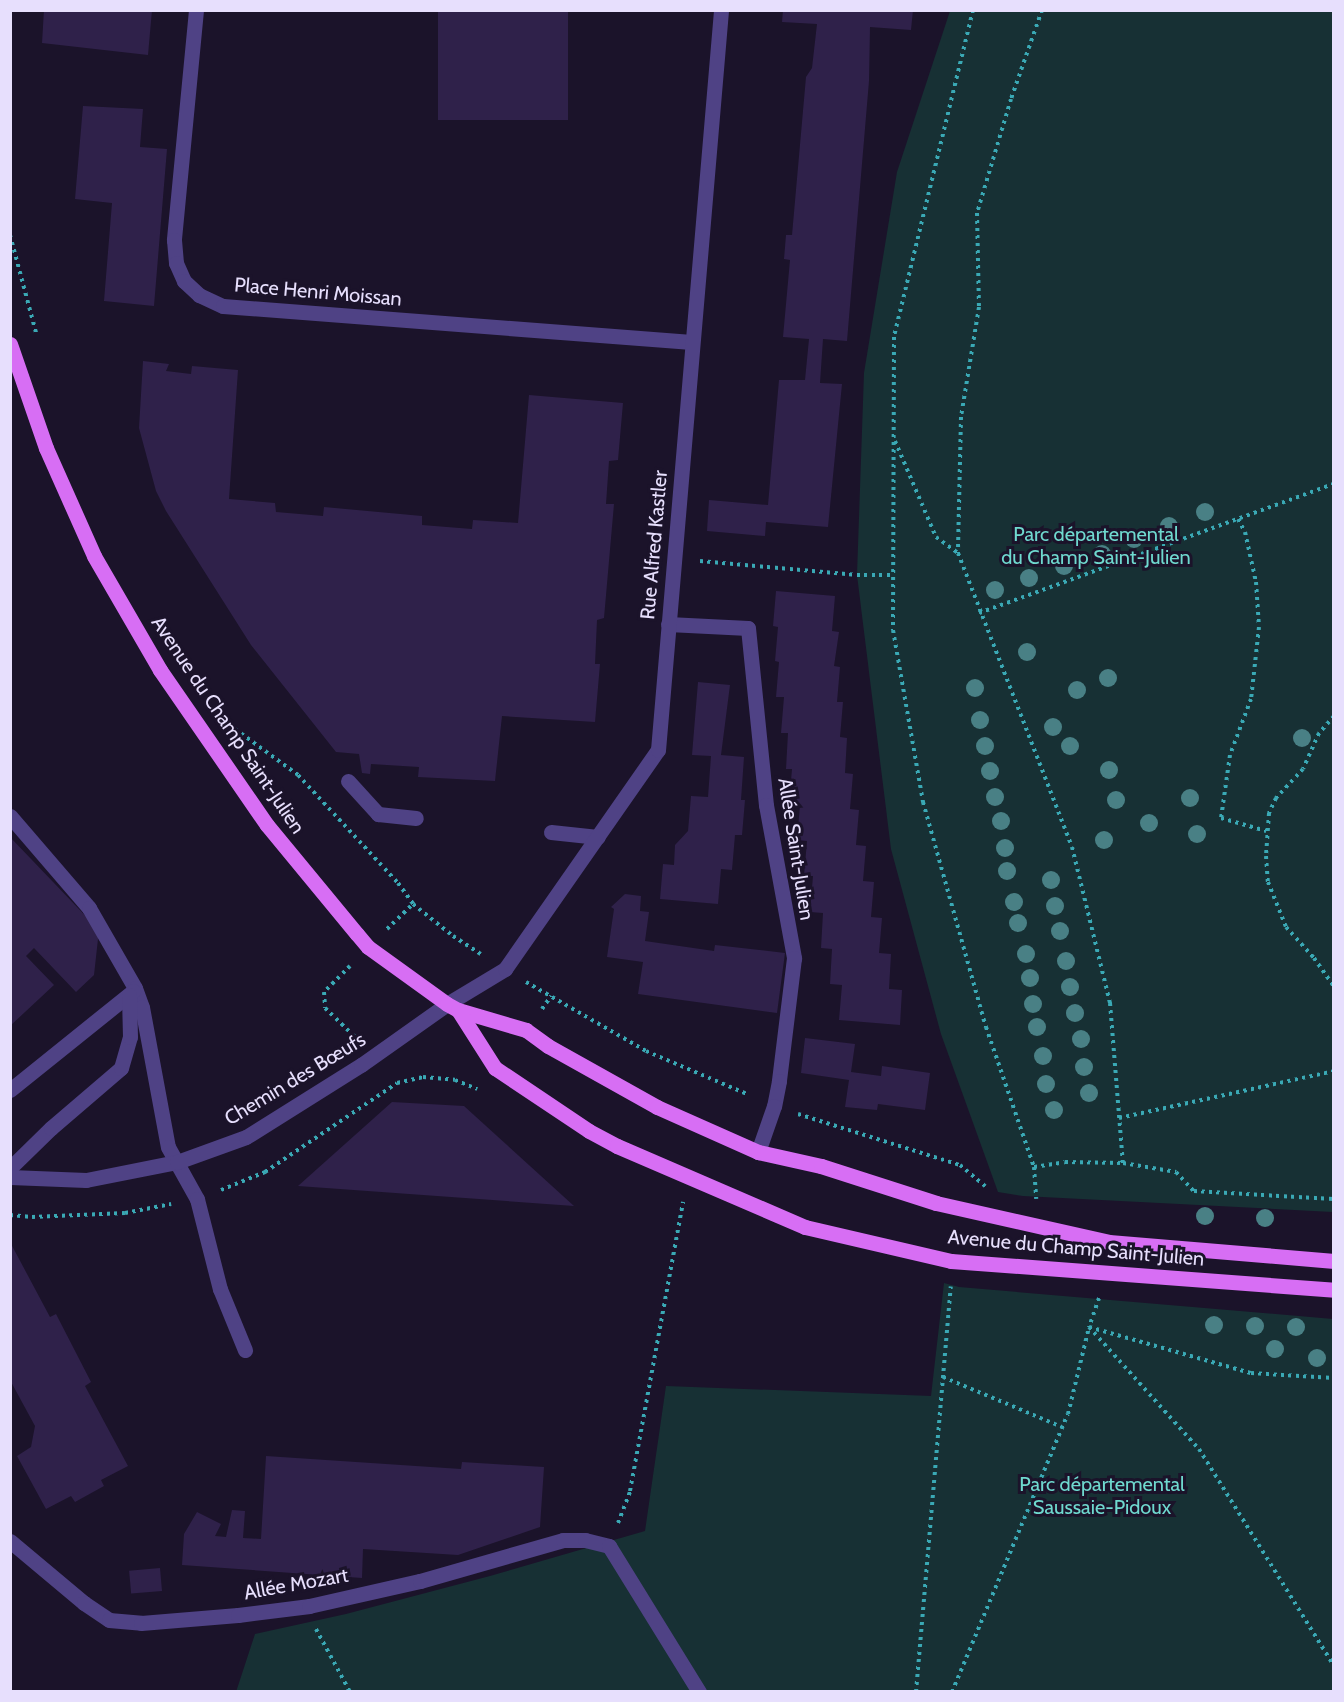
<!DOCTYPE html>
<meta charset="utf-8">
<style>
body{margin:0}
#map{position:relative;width:1344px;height:1702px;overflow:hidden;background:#1b132a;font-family:Cabin,sans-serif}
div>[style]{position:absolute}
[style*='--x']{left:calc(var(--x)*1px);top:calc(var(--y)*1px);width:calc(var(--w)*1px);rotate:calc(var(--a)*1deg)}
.green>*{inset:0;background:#173034}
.building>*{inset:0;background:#2f214a;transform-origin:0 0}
.path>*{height:4px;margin-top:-2px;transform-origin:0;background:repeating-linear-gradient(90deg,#3aa9b5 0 3px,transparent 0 7.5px)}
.minor>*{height:15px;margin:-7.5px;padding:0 7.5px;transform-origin:7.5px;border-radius:7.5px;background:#4f4285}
.major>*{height:15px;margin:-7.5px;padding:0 7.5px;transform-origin:7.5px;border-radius:7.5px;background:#d76ef4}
.trees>*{width:18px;height:18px;margin:-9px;border-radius:50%;background:#498085}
span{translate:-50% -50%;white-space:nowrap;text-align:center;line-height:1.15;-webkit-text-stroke:6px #1b132a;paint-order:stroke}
.street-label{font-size:20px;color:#e7dffd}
.park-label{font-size:20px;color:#6fd9cf}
.frame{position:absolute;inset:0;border:12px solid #e7dffd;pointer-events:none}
</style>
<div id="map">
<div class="green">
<i style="clip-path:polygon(950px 11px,1333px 11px,1333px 1212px,1023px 1196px,998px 1192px,941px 1034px,891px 849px,857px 575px,864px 373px,897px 172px)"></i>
<i style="clip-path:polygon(944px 1283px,959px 1287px,1333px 1319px,1333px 1691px,236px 1692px,255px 1634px,346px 1614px,490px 1576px,645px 1531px,666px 1386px,931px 1396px)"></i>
</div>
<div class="building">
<i style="clip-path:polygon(44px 10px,152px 10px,148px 55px,42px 43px)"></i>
<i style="left:438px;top:10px;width:130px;height:110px"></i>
<i style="clip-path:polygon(783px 10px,913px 10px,911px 30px,870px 27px,869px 81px,847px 341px,823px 339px,820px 383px,842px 384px,828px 527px,766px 522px,765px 536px,707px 531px,709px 500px,768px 505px,779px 380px,805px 380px,809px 339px,783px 337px,790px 260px,784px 259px,786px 235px,792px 235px,806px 77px,812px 68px,817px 24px,782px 22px)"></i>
<i style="clip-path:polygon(83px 106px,143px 109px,140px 147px,167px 149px,154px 306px,104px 301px,112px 203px,75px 199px)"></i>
<i style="clip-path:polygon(143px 361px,169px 364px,166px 371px,191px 374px,192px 366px,238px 370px,229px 499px,275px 503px,276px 512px,323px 516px,324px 507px,422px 516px,422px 525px,472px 529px,473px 520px,518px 523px,529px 395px,623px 403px,618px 460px,609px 461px,606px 504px,614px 504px,604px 618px,597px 620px,595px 664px,600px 664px,595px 722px,502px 716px,495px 781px,418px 777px,419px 767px,371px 764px,370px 774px,362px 773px,359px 754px,336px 752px,251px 645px,166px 511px,156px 491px,139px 428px)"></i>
<i style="clip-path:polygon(776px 591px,835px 596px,832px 631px,839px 632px,834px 666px,840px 667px,837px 702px,843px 702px,840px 737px,847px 738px,845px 773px,853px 774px,850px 809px,859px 810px,856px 845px,866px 846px,863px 881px,874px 882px,871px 917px,882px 918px,879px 953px,891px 954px,889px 989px,902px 990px,900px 1025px,839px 1020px,842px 985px,830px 984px,832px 949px,821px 948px,823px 913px,810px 912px,813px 876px,804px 876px,807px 841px,797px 840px,800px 805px,789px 804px,792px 769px,786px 769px,788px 733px,781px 733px,784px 697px,776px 697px,779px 662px,775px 661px,778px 627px,773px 626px)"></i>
<i style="clip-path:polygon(698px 682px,730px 685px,721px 755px,744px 757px,741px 800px,745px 800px,742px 835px,735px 835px,732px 870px,721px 869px,718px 904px,660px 899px,663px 864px,674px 865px,675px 845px,688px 831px,691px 796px,708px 797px,711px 756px,692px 755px)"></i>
<i style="clip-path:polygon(10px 837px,99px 930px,94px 975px,76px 992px,34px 948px,26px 956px,54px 985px,10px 1026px)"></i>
<i style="clip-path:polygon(625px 894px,641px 896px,640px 911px,649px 912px,645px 941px,714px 951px,715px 945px,785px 953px,777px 1013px,638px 994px,643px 962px,607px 957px,614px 909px,611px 907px)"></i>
<i style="clip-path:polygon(805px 1038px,855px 1044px,851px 1072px,881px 1076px,882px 1066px,930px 1073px,925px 1110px,878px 1104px,877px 1110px,845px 1107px,849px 1080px,801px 1073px)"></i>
<i style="clip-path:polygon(392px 1102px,464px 1106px,574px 1206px,298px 1186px)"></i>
<i style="clip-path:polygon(10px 1242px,50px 1317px,56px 1314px,91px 1382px,85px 1386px,128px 1466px,101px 1480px,104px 1486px,75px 1502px,71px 1496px,46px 1509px,17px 1456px,31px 1447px,35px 1426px,10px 1380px)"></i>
<i style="clip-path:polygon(266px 1456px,461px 1469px,462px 1462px,544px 1467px,540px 1527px,458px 1555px,363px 1549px,362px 1578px,182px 1565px,184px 1534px,197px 1512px,221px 1524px,215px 1536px,226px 1537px,232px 1510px,245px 1511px,243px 1538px,261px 1539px)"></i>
<i style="left:160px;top:1568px;width:23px;height:31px;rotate:85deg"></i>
</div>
<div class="path">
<i style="--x:973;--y:10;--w:336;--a:103.6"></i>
<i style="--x:894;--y:337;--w:293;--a:90.2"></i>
<i style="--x:893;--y:630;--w:175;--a:80.1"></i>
<i style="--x:923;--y:802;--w:234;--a:74.4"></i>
<i style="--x:986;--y:1027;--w:148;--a:71.1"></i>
<i style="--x:1034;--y:1167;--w:32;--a:86"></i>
<i style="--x:1042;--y:10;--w:94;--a:109.2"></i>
<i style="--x:1011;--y:99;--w:119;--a:106.6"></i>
<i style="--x:977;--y:213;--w:94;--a:88.8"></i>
<i style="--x:979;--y:307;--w:111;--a:99.3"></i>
<i style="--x:961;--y:417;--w:136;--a:91.3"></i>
<i style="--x:958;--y:553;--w:315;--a:68.8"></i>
<i style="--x:1072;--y:847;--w:161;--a:76.3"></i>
<i style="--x:1110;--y:1003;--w:161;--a:85.4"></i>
<i style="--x:10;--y:235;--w:101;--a:75.1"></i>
<i style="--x:895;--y:441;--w:104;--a:66.9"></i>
<i style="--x:936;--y:537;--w:26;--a:36"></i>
<i style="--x:1238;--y:519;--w:15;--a:62"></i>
<i style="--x:1245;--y:532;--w:51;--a:77.6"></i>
<i style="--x:1256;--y:582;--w:45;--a:86.2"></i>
<i style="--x:1259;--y:627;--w:72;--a:96.3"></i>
<i style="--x:1251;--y:699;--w:60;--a:110.6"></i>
<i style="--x:1230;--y:755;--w:64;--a:98.1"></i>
<i style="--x:1221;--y:818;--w:47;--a:16.1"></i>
<i style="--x:700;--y:561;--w:158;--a:5.1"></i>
<i style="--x:857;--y:575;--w:37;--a:0"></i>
<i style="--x:979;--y:613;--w:378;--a:-20"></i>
<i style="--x:1334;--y:716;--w:23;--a:131"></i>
<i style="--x:1319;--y:733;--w:39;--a:114"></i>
<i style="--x:1303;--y:769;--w:40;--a:133"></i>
<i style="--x:1276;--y:798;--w:17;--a:115"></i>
<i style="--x:1269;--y:813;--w:43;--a:94"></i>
<i style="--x:1266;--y:856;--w:26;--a:86"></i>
<i style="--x:1268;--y:882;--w:48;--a:68.2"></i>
<i style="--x:1286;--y:927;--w:42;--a:47.9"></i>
<i style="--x:1314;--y:958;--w:35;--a:55"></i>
<i style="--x:235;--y:729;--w:78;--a:36.1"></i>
<i style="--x:298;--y:775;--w:147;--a:47.2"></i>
<i style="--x:398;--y:883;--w:26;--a:54"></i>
<i style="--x:387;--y:929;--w:36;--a:-44"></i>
<i style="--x:413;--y:904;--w:51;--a:38.7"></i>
<i style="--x:453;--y:936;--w:33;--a:33"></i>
<i style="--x:350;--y:966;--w:37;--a:135"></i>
<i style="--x:324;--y:992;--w:16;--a:86"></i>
<i style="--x:325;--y:1008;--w:42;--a:44"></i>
<i style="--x:526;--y:982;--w:138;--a:29.9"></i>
<i style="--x:646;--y:1051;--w:112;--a:23.1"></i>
<i style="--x:542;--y:1009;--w:16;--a:-55"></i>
<i style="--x:798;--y:1114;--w:170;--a:17.5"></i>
<i style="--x:960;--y:1165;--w:33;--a:40"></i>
<i style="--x:1119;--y:1118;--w:220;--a:-12.3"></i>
<i style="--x:1034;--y:1167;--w:31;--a:-9"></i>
<i style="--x:1065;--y:1162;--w:58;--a:1"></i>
<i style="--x:1123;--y:1163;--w:54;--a:9.6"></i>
<i style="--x:1176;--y:1172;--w:26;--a:47"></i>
<i style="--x:1194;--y:1191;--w:140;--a:3.3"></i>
<i style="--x:221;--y:1190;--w:48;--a:-22.2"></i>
<i style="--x:265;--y:1172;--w:159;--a:-34"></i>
<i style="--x:397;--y:1083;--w:27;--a:-13"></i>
<i style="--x:423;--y:1077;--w:32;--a:5"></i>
<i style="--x:455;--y:1080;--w:24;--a:22"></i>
<i style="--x:10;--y:1215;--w:22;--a:5"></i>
<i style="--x:32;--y:1217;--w:93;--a:-2.5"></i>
<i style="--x:125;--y:1213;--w:47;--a:-11.1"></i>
<i style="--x:1099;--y:1298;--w:31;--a:109"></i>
<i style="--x:1089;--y:1327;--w:168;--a:15.9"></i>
<i style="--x:1251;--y:1373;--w:83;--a:3.4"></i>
<i style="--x:943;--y:1377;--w:129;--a:22.8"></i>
<i style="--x:618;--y:1523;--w:34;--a:-69"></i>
<i style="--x:630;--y:1491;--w:294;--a:-79.6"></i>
<i style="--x:316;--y:1629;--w:72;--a:61.6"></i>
<i style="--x:916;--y:1692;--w:407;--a:-85.1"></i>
<i style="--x:952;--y:1692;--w:301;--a:-67.4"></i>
<i style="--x:1068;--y:1414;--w:89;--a:-76.4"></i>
<i style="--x:1089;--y:1327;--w:164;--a:48"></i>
<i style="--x:1199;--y:1449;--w:256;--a:58.1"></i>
</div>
<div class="minor">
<i style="--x:196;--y:10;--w:231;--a:95.5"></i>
<i style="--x:174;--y:240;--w:23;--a:85"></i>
<i style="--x:176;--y:263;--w:20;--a:66"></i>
<i style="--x:184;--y:281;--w:21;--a:43"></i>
<i style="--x:199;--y:295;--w:26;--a:25"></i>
<i style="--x:223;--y:306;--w:470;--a:4.4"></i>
<i style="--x:668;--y:624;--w:80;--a:2.9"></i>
<i style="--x:748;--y:628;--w:178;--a:84.2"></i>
<i style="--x:766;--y:805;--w:156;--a:79.6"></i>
<i style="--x:794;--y:958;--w:124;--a:97"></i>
<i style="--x:779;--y:1081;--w:25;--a:101"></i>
<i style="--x:774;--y:1106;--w:49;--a:109.2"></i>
<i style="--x:348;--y:781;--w:45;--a:47.7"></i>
<i style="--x:378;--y:814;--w:38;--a:6"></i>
<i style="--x:10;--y:816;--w:121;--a:49.3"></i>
<i style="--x:89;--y:908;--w:92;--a:60.1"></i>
<i style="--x:135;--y:988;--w:20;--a:70"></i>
<i style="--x:142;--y:1007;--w:142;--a:79.5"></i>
<i style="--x:168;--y:1147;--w:60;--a:60.9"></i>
<i style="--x:197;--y:1199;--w:93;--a:75.7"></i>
<i style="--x:220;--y:1289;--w:66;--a:67.7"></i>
<i style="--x:551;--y:832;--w:47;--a:6.1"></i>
<i style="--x:10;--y:1090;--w:158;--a:-38.8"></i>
<i style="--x:10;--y:1168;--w:57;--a:-44.3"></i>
<i style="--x:51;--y:1128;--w:92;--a:-40.6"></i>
<i style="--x:121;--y:1068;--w:32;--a:-74"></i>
<i style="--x:130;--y:1037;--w:42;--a:-91.4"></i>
<i style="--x:10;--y:1177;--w:76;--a:2.3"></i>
<i style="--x:86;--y:1180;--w:93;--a:-11.2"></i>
<i style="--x:177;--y:1162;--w:73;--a:-19.9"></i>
<i style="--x:246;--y:1137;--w:136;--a:-32.1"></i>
<i style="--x:361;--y:1065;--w:105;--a:-35.3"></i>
<i style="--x:447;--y:1004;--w:68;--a:-31.1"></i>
<i style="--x:505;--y:969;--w:267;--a:-55.1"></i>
<i style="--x:658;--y:750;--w:743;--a:-85.13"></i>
<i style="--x:10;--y:1541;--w:97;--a:40"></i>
<i style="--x:84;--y:1603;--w:30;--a:34"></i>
<i style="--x:109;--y:1620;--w:32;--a:5"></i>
<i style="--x:141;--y:1623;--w:97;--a:-4.7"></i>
<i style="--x:238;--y:1615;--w:72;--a:-7.2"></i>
<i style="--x:309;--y:1606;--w:114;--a:-12.7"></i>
<i style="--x:420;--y:1581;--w:149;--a:-16"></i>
<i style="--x:563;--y:1540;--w:22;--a:0"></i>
<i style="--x:585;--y:1540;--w:25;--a:14"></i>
<i style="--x:609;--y:1546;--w:172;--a:58.3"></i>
</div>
<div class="major">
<i style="--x:10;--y:344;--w:110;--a:70.9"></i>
<i style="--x:46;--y:448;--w:118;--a:66"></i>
<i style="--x:94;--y:556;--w:132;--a:59.9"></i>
<i style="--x:160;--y:670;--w:188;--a:55.4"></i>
<i style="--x:267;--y:825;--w:141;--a:50.5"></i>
<i style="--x:357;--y:934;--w:17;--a:50"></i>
<i style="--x:368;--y:947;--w:97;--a:35.8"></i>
<i style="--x:447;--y:1004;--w:13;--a:29"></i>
<i style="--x:458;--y:1010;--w:71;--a:16.4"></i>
<i style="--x:526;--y:1030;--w:27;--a:36"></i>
<i style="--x:548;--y:1046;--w:125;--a:29.2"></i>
<i style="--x:657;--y:1107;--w:111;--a:24"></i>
<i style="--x:758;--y:1152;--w:65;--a:12.5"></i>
<i style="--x:821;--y:1166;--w:121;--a:17.8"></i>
<i style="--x:936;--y:1203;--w:177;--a:12.7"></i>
<i style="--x:1109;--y:1242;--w:226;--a:4.8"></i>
<i style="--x:458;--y:1010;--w:69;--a:57.5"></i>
<i style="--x:495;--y:1068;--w:113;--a:33.8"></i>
<i style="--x:589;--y:1131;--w:32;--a:28"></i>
<i style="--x:617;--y:1146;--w:205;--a:23.3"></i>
<i style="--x:805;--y:1227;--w:150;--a:13.1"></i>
<i style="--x:951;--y:1261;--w:384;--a:4.3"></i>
</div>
<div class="trees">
<i style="left:1205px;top:512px"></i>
<i style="left:1169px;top:526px"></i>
<i style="left:1134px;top:539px"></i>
<i style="left:1102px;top:554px"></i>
<i style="left:1064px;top:566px"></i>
<i style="left:1029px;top:578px"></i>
<i style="left:995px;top:590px"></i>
<i style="left:1027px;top:652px"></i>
<i style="left:1108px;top:678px"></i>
<i style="left:975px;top:688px"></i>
<i style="left:1077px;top:690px"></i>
<i style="left:980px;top:720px"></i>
<i style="left:1053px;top:727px"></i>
<i style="left:1302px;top:738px"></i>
<i style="left:985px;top:746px"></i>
<i style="left:1070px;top:746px"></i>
<i style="left:1109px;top:770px"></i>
<i style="left:990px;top:771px"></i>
<i style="left:995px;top:797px"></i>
<i style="left:1190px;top:798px"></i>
<i style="left:1116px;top:800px"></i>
<i style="left:1001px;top:821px"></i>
<i style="left:1149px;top:823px"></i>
<i style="left:1197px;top:834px"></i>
<i style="left:1104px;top:840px"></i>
<i style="left:1005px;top:848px"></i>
<i style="left:1007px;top:871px"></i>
<i style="left:1051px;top:880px"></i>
<i style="left:1014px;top:902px"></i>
<i style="left:1055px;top:906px"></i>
<i style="left:1018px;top:923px"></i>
<i style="left:1060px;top:931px"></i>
<i style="left:1026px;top:954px"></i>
<i style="left:1066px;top:961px"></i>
<i style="left:1030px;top:978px"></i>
<i style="left:1070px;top:987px"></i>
<i style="left:1033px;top:1004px"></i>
<i style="left:1075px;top:1013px"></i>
<i style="left:1037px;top:1027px"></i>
<i style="left:1081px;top:1039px"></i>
<i style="left:1043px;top:1056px"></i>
<i style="left:1084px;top:1067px"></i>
<i style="left:1046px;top:1084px"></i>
<i style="left:1089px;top:1093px"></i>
<i style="left:1054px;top:1110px"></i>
<i style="left:1205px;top:1216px"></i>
<i style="left:1265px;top:1218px"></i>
<i style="left:1214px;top:1325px"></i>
<i style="left:1255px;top:1326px"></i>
<i style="left:1296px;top:1327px"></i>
<i style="left:1275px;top:1349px"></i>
<i style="left:1317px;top:1358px"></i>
</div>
<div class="street-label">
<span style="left:318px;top:292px;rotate:5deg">Place Henri Moissan</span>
<span style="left:654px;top:545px;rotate:-85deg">Rue Alfred Kastler</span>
<span style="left:228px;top:725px;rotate:56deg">Avenue du Champ Saint-Julien</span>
<span style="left:796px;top:849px;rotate:81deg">Allée Saint-Julien</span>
<span style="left:295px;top:1079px;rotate:-31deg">Chemin des Bœufs</span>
<span style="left:1076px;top:1248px;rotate:5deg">Avenue du Champ Saint-Julien</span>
<span style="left:296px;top:1584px;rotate:-10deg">Allée Mozart</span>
</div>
<div class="park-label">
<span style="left:1096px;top:546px">Parc départemental<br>du Champ Saint-Julien</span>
<span style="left:1102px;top:1496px">Parc départemental<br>Saussaie-Pidoux</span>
</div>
<div class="frame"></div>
</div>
